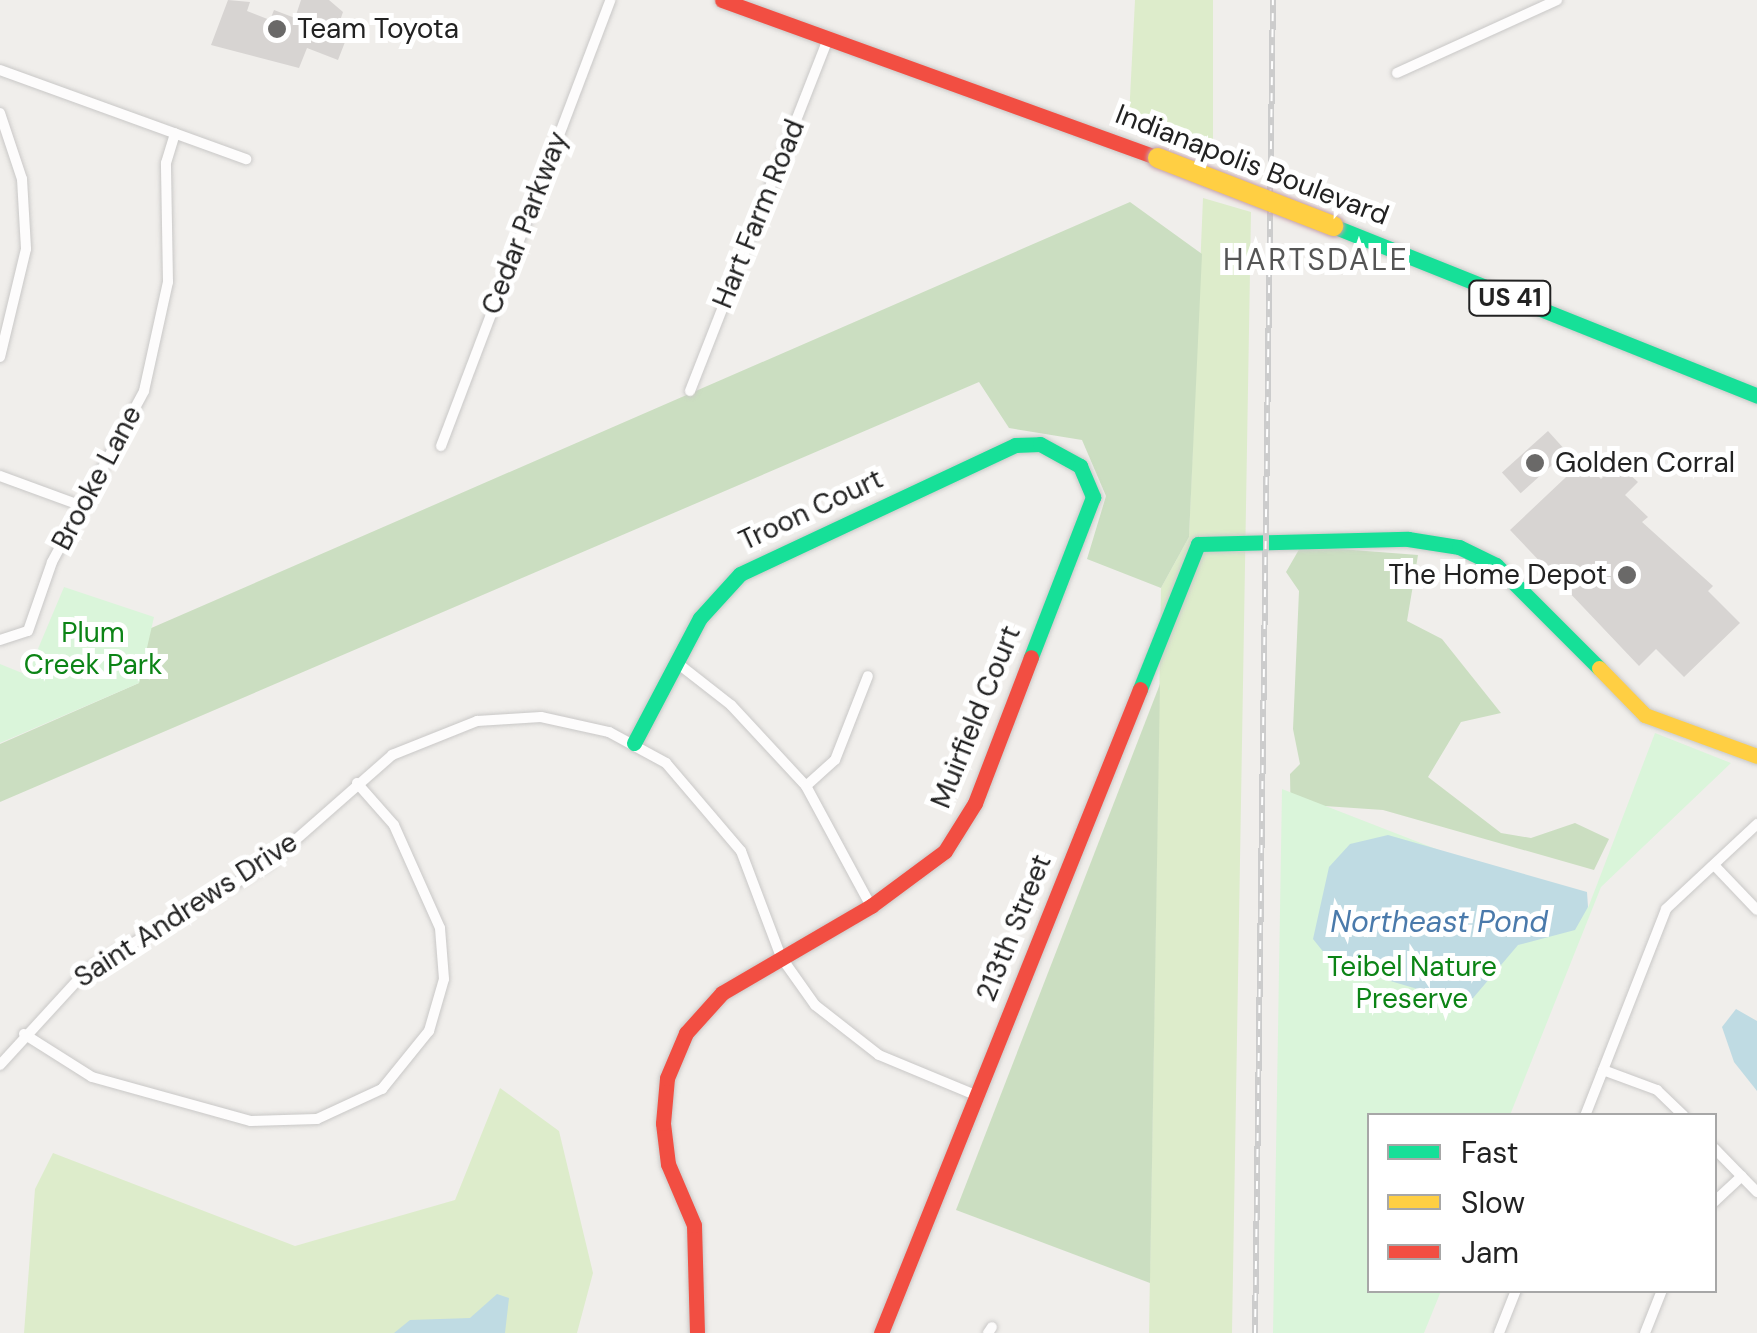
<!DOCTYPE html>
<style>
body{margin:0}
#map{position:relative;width:1757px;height:1333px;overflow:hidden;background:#f0eeeb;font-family:"DM Sans",sans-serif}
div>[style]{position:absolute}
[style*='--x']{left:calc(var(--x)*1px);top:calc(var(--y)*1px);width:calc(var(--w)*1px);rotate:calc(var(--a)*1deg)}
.grass>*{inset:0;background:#ddeccb}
.forest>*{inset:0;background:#cbdec1}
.park>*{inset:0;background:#daf5da}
.water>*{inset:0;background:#bfdbe3}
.building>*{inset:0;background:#d7d4d2;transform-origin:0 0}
.roads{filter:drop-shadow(0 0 2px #c9c8c7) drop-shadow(0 0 2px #c9c8c7)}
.street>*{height:10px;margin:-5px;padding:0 5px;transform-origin:5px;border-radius:5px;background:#fdfcfc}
.fast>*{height:15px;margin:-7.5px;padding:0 7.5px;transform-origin:7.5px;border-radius:7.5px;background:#16e098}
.slow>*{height:15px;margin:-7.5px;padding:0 7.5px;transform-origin:7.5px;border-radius:7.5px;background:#ffcf43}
.jam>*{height:15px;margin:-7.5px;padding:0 7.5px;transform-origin:7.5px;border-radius:7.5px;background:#f24e42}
.rail>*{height:6px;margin-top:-3px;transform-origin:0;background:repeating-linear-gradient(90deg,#fff 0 8px,#ccc 0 16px);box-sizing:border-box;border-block:2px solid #ccc}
.bridges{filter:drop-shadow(0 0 2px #c5a2ac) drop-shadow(0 0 2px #c5a2ac)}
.slow-bridge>*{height:20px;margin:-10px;padding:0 10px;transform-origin:10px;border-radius:10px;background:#ffcf43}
.dots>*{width:28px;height:28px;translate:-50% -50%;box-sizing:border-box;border:5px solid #fff;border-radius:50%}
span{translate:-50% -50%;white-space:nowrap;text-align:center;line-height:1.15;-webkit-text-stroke:10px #fff;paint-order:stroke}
.shield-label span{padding:2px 8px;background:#fff;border:2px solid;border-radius:8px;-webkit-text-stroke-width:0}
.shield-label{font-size:25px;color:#222;font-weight:700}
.poi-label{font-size:28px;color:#222}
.left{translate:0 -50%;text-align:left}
.right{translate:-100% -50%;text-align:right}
.street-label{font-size:28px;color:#222}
.park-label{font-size:28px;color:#0c8416}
.neighbourhood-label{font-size:30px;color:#555;letter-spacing:2.5px}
.water-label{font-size:30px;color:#4a7aab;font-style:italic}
.legend{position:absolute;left:1367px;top:1113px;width:350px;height:180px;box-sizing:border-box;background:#fff;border:2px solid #a7a7a7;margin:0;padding:12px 18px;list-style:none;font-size:30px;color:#222}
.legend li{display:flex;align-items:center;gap:20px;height:50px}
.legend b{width:50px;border:2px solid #a7a7a7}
</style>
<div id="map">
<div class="grass">
<i style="clip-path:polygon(1135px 0,1213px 0,1213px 146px,1129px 117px)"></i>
<i style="clip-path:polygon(1203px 198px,1251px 212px,1232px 1333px,1149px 1333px,1161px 588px,1189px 537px)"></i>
<i style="clip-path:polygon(500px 1088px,559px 1131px,593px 1273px,577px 1333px,24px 1333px,35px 1189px,53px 1153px,295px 1246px,455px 1200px)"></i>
</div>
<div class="forest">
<i style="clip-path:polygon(1130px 202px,1202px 254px,1189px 537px,1161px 588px,1087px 559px,1106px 496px,1082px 440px,1009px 428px,979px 382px,0 802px,0 744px,139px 683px,149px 629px)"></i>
<i style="clip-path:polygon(1301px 546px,1418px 555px,1407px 621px,1442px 639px,1501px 713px,1461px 722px,1428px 777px,1501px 833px,1531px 838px,1575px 823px,1609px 839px,1594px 870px,1383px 810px,1310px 805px,1291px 831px,1290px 774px,1300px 764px,1293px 729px,1299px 591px,1286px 572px)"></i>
<i style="clip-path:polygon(1160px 684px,1150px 1283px,956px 1210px)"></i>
</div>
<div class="park">
<i style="clip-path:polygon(64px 587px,154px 617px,139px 683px,0 743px,0 664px,27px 675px)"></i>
<i style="clip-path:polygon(1655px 733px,1731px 763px,1601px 887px,1510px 1115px,1370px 1116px,1370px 1290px,1441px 1291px,1424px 1333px,1273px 1333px,1282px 789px,1588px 908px)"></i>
</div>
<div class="water">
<i style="clip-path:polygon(1388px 835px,1587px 892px,1588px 907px,1575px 930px,1518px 945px,1468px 1004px,1333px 964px,1313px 939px,1329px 867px,1350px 844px)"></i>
<i style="clip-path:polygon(1736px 1009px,1757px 1021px,1757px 1091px,1734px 1062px,1722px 1027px)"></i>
<i style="clip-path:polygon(497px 1294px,509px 1298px,505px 1333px,394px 1333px,410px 1320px,470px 1318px)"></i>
</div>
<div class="building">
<i style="clip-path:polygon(228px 0,250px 2px,247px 11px,270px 20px,274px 10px,295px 18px,301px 0,329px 0,343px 12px,334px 38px,345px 42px,338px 60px,307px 48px,299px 68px,211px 45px)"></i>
<i style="left:1548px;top:431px;width:28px;height:62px;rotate:48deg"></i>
<i style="clip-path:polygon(1583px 461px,1601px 479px,1617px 463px,1638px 482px,1625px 495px,1648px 517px,1642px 522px,1713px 586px,1708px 591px,1740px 623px,1684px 677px,1656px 649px,1639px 666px,1510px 530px)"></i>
</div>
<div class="roads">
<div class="street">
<i style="--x:0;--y:70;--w:262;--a:19.9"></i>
<i style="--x:1397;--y:73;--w:176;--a:-24.5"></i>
<i style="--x:0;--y:113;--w:70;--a:71.6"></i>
<i style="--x:22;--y:179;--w:70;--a:86.7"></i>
<i style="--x:26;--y:249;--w:111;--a:103.5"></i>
<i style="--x:690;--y:391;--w:379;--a:-68.6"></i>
<i style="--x:441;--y:446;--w:477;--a:-69.2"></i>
<i style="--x:0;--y:476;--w:87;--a:20.1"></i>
<i style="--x:0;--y:640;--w:29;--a:-18"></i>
<i style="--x:28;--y:631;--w:73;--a:-70.8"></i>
<i style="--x:52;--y:562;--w:194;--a:-61.7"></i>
<i style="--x:144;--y:391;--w:112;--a:-77.6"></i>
<i style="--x:168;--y:282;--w:119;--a:-91"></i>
<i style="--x:166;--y:163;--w:31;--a:-73"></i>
<i style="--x:676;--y:662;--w:70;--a:38"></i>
<i style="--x:731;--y:705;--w:110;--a:47.2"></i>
<i style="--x:806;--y:786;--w:136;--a:61.6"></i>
<i style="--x:806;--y:786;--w:39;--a:-42"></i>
<i style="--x:835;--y:760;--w:90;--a:-68.6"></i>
<i style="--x:1714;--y:865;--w:62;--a:46.3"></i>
<i style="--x:24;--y:1034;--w:80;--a:32.3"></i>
<i style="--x:92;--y:1077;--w:165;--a:15.5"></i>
<i style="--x:251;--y:1121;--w:66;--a:-1.7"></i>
<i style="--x:317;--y:1119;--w:72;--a:-24.8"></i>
<i style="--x:382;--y:1089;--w:75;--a:-51"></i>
<i style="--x:429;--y:1031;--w:54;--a:-73.9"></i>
<i style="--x:444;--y:979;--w:51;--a:-94.5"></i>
<i style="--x:440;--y:928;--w:113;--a:-114.1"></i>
<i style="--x:394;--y:825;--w:56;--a:-131.4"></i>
<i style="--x:0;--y:1065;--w:129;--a:-47.5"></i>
<i style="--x:87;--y:970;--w:208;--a:-30.3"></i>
<i style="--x:267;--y:865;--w:167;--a:-41.3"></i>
<i style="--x:392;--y:755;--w:92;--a:-21.8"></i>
<i style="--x:477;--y:721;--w:64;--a:-3.6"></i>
<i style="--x:541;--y:717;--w:70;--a:12.4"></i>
<i style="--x:609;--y:732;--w:65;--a:28.5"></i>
<i style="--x:666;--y:763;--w:116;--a:49.6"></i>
<i style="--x:741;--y:851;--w:113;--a:69.3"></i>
<i style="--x:781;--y:957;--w:59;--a:54.7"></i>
<i style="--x:815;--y:1005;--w:81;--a:38"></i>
<i style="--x:879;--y:1055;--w:104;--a:22.6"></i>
<i style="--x:1603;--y:1070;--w:58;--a:20.3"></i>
<i style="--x:1657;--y:1090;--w:37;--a:44"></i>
<i style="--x:1585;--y:1116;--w:222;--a:-68.6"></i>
<i style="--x:1666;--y:909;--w:125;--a:-43"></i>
<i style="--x:1714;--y:1148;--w:62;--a:45.7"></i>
<i style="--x:1714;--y:1202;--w:38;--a:-43"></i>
<i style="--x:988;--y:1333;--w:7;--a:-56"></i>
<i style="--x:1499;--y:1333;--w:46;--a:-68.4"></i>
<i style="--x:1645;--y:1333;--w:46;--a:-68.4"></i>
</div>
<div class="fast">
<i style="--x:1333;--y:226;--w:457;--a:21.8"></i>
<i style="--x:1140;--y:689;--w:156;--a:-68.2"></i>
<i style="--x:1198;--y:544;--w:210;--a:-1.4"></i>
<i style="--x:1408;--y:539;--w:52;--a:8.9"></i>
<i style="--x:1459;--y:547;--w:41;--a:25.9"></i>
<i style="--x:1496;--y:565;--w:146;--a:45"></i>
<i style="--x:634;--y:743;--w:141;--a:-62.2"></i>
<i style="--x:700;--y:618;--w:59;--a:-47.7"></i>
<i style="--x:740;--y:574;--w:304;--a:-25.1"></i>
<i style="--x:1015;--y:445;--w:25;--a:-2"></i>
<i style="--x:1040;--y:444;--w:46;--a:28.8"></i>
<i style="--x:1080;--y:466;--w:34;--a:67"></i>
<i style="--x:1093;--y:497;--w:172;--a:111.2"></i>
</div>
<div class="slow">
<i style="--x:1599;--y:668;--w:66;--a:45.6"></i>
<i style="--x:1645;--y:715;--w:119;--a:20.1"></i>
</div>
<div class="jam">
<i style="--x:722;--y:0;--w:464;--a:19.9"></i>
<i style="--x:697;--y:1333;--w:108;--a:-91.6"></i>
<i style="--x:694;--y:1225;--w:66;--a:-113.1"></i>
<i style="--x:668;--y:1164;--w:41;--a:-97"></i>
<i style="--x:663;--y:1123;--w:45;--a:-84.9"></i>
<i style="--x:667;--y:1078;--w:49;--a:-67.1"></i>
<i style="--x:686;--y:1033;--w:54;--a:-48"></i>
<i style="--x:722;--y:993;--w:173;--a:-30.3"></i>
<i style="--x:871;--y:906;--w:92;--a:-36.6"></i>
<i style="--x:945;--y:851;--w:57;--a:-58"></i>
<i style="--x:975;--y:803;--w:156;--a:-69"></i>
<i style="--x:881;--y:1333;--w:694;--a:-68.09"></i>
</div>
</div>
<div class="rail">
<i style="--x:1255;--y:1333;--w:1333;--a:-89.23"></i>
</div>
<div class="bridges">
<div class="slow-bridge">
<i style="--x:1158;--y:158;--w:188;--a:21.2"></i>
</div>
</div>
<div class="dots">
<i style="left:277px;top:29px;background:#6a6968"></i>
<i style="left:1535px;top:463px;background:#6a6968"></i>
<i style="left:1627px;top:575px;background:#6a6968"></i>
</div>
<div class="shield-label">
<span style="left:1510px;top:298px">US 41</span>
</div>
<div class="poi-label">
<span class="left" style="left:297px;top:29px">Team Toyota</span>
<span class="left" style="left:1555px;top:463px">Golden Corral</span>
<span class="right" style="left:1607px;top:575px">The Home Depot</span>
</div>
<div class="street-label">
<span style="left:1252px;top:165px;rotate:21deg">Indianapolis Boulevard</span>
<span style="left:759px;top:214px;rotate:-68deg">Hart Farm Road</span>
<span style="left:525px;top:223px;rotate:-69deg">Cedar Parkway</span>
<span style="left:97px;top:478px;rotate:-62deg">Brooke Lane</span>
<span style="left:811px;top:510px;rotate:-25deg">Troon Court</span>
<span style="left:976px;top:717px;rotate:-68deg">Muirfield Court</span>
<span style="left:186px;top:910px;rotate:-33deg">Saint Andrews Drive</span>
<span style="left:1014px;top:928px;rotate:-68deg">213th Street</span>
</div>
<div class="park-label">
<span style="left:93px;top:649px">Plum<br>Creek Park</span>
<span style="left:1412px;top:983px">Teibel Nature<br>Preserve</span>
</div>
<div class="neighbourhood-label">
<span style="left:1316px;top:260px">HARTSDALE</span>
</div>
<div class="water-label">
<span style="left:1439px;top:922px">Northeast Pond</span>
</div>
<ul class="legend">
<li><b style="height:12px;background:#16e098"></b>Fast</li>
<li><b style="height:12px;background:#ffcf43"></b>Slow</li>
<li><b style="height:12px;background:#f24e42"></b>Jam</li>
</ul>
</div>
